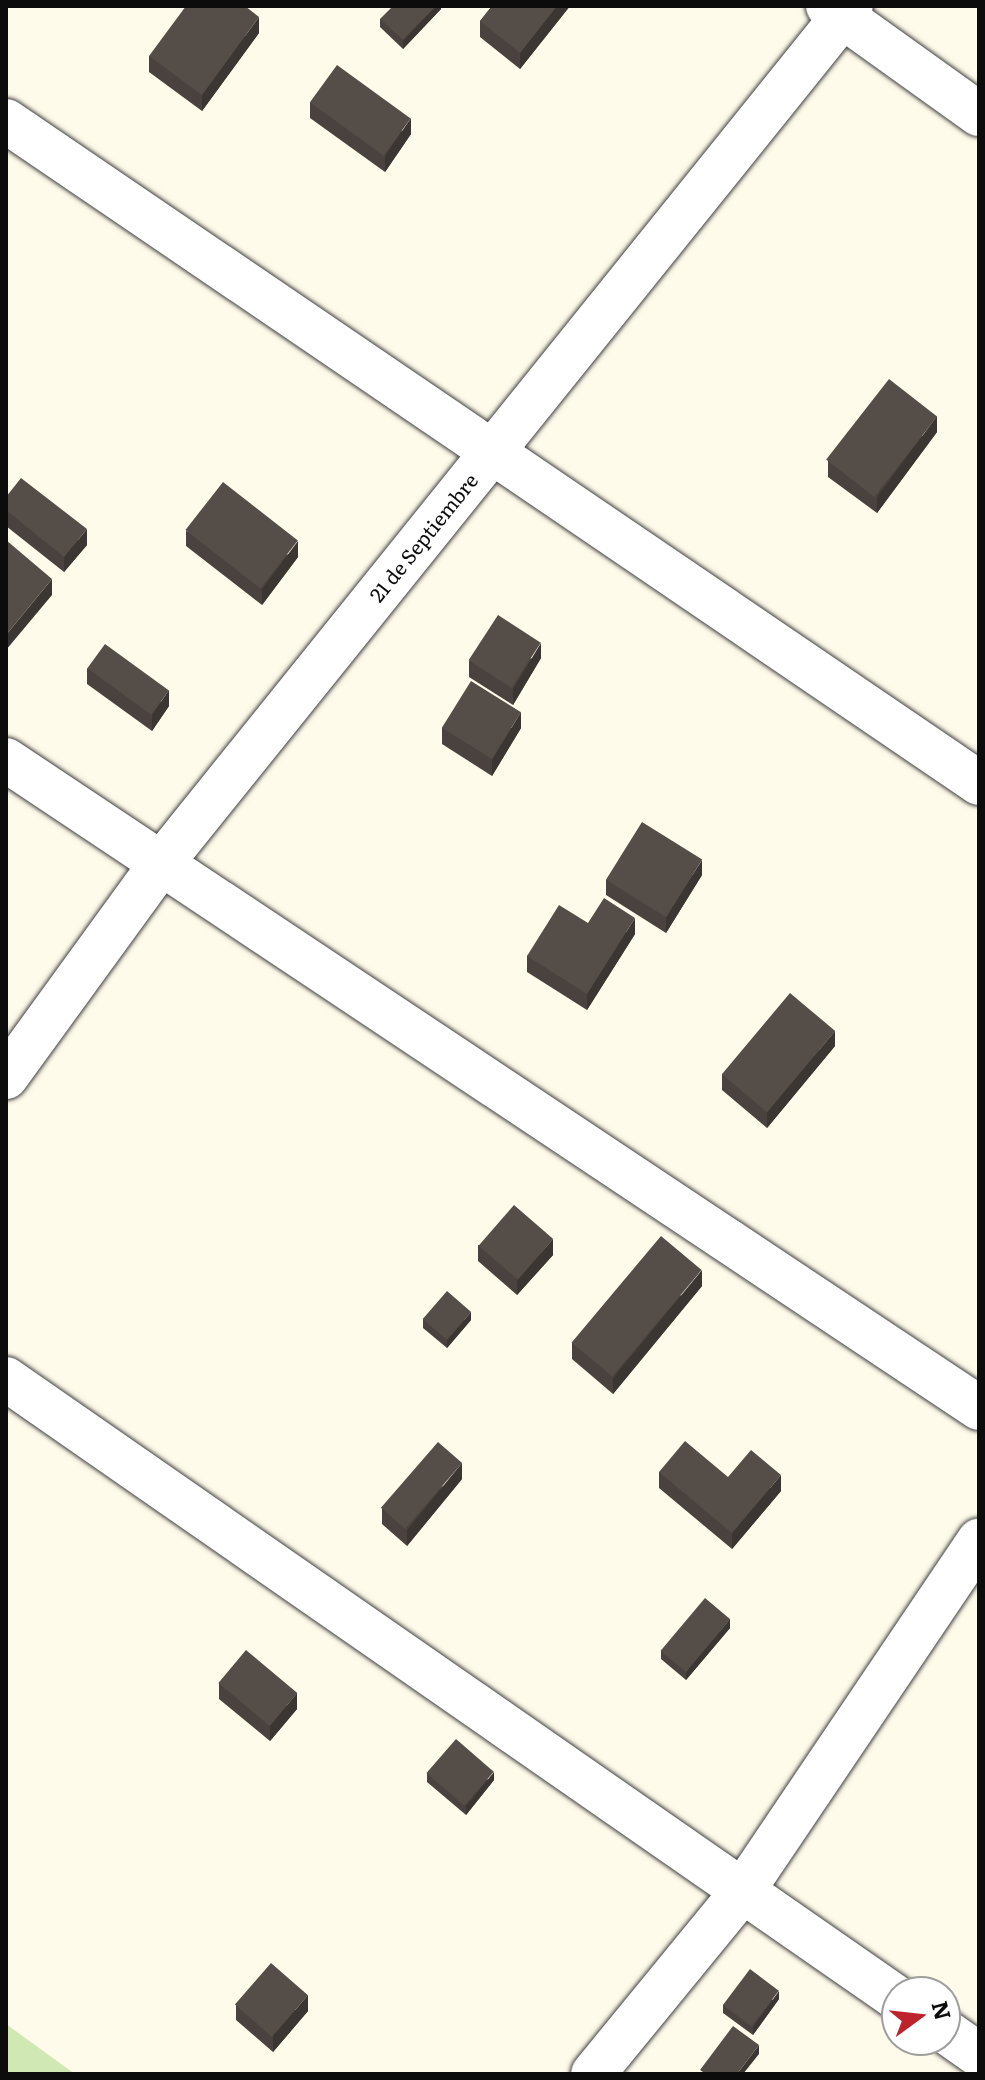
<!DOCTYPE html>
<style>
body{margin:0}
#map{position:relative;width:985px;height:2080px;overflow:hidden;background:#fffbea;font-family:Literata,serif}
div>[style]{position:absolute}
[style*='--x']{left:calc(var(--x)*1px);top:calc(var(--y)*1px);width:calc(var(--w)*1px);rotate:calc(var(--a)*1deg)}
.green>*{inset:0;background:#d0e9b4}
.roads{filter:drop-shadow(0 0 2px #3f3f3f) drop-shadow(0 0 2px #3f3f3f)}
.minor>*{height:44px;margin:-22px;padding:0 22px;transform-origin:22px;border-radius:22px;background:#fff}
.wall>*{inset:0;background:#49423e}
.shaded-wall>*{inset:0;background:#3c3632}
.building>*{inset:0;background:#554d48;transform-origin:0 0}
span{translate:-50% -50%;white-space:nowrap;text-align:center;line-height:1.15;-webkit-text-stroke:8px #fff;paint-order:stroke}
.street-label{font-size:20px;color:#0c0c0c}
.frame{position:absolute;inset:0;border:8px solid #0c0c0c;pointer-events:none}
.north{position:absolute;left:881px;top:1976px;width:80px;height:80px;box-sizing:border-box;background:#fff;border:2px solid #9e9e9e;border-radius:50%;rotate:75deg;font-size:22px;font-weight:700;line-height:32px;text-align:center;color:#0c0c0c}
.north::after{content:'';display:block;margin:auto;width:28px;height:36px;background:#be222b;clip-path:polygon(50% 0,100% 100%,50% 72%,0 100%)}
</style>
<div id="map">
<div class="green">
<i style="clip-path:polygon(6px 2024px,75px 2074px,6px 2074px)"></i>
</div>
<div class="roads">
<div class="minor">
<i style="--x:828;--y:6;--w:186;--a:35.6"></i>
<i style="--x:6;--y:121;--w:1177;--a:34.23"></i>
<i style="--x:6;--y:760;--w:1169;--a:33.66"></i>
<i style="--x:6;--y:1077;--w:262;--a:-54"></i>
<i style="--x:160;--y:865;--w:1102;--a:-51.19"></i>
<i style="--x:6;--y:1379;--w:1085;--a:34.79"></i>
<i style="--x:945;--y:2031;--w:42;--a:35.2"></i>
<i style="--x:593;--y:2074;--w:235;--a:-50.7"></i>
<i style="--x:742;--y:1892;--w:424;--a:-56"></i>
</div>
</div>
<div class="wall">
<i style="clip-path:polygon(441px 6px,441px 9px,403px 49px,380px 27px,380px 19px)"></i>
<i style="clip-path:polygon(492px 6px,570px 6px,520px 69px,480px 37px,480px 21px)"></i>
<i style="clip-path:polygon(259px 33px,202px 111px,149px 72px,149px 56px)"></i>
<i style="clip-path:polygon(310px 102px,411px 134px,385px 172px,310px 118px)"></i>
<i style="clip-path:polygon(937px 432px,877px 513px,828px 477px,828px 461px)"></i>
<i style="clip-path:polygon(6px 497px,87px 545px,64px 572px,6px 526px)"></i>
<i style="clip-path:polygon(186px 531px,298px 557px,262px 605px,186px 546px)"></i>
<i style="clip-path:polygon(541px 658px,513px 705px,469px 677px,469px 661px)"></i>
<i style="clip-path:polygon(87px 668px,169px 706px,152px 731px,87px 684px)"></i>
<i style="clip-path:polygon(442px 728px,521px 728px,492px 776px,442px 744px)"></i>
<i style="clip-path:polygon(702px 875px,666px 933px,606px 895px,606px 880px)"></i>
<i style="clip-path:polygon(588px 923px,635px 934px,587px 1010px,527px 972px,527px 956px)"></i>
<i style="clip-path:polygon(835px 1046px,767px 1128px,722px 1090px,722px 1074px)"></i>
<i style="clip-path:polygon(478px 1245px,553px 1255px,517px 1295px,478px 1261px)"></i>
<i style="clip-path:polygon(702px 1286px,613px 1394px,572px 1359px,572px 1343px)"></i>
<i style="clip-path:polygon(423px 1319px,471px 1320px,447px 1348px,423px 1328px)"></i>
<i style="clip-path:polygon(659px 1472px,728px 1477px,781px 1491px,732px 1549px,659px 1488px)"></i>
<i style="clip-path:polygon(462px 1479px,407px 1546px,382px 1524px,382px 1509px)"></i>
<i style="clip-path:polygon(730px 1628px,686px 1680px,661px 1659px,661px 1651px)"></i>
<i style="clip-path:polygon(219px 1683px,297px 1709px,270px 1741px,219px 1699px)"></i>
<i style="clip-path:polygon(427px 1773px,494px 1780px,466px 1815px,427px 1782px)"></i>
<i style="clip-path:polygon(779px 1999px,753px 2035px,723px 2013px,723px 2005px)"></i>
<i style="clip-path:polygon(236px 2005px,308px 2011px,273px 2052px,236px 2020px)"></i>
</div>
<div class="shaded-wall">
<i style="clip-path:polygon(436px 6px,441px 6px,441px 9px,403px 49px,403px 40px)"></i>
<i style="clip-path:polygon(557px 6px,570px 6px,520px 69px,520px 53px)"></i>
<i style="clip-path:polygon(259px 17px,259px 33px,202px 111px,202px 95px)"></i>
<i style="clip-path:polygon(411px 118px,411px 134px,385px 172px,385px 156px)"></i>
<i style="clip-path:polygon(937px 416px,937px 432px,877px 513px,877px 497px)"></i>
<i style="clip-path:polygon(87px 529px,87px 545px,64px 572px,64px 557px)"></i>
<i style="clip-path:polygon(298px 541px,298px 557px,262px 605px,262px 589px)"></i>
<i style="clip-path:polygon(52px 579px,52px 595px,6px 650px,6px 635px)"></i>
<i style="clip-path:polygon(541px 643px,541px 658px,513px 705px,513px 689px)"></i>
<i style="clip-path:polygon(169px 690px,169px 706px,152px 731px,152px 715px)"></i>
<i style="clip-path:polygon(521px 712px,521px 728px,492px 776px,492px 760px)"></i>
<i style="clip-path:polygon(702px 860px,702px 875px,666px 933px,666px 917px)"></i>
<i style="clip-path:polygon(635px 918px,635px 934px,587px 1010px,587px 994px)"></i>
<i style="clip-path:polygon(835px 1031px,835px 1046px,767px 1128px,767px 1112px)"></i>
<i style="clip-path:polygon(553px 1239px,553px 1255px,517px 1295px,517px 1280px)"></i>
<i style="clip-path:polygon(702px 1270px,702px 1286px,613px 1394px,613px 1378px)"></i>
<i style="clip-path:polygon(471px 1312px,471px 1320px,447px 1348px,447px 1340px)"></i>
<i style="clip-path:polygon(462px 1463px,462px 1479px,407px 1546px,407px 1530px)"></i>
<i style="clip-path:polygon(781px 1475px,781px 1491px,732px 1549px,732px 1533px)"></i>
<i style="clip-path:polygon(730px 1619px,730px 1628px,686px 1680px,686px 1672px)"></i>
<i style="clip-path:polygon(297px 1693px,297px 1709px,270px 1741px,270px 1726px)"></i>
<i style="clip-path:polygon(494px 1772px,494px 1780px,466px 1815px,466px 1806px)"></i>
<i style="clip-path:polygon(779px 1991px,779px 1999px,753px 2035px,753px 2027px)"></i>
<i style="clip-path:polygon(308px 1995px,308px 2011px,273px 2052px,273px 2036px)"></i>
<i style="clip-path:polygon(759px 2045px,759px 2054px,743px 2074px,737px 2074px)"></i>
</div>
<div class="building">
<i style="clip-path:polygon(186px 6px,245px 6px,259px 17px,202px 95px,149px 56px)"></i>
<i style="clip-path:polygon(393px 6px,436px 6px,403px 40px,380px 19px)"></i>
<i style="clip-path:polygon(492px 6px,557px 6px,520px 53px,480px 21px)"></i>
<i style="left:337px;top:65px;width:91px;height:46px;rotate:36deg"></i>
<i style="left:889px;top:379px;width:61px;height:102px;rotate:38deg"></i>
<i style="clip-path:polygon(21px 478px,87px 529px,64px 557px,6px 510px,6px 497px)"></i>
<i style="left:223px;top:482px;width:95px;height:61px;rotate:38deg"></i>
<i style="clip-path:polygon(6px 540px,52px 579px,6px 635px)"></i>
<i style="left:498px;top:615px;width:51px;height:54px;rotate:33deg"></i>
<i style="left:105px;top:644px;width:79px;height:30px;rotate:36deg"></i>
<i style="left:471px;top:681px;width:59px;height:55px;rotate:32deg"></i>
<i style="left:642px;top:822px;width:71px;height:68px;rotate:32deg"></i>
<i style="clip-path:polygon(604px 898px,635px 918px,587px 994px,527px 956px,559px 905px,588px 923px)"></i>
<i style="left:790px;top:993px;width:59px;height:106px;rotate:40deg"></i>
<i style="left:514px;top:1205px;width:52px;height:54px;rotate:41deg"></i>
<i style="left:661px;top:1236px;width:53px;height:139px;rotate:40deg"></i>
<i style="left:447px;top:1291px;width:32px;height:37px;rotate:41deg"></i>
<i style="clip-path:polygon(685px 1441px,728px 1477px,751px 1450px,781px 1475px,732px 1533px,659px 1472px)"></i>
<i style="left:438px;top:1442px;width:32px;height:87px;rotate:41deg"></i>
<i style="left:705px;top:1598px;width:33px;height:69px;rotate:40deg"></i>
<i style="left:246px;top:1650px;width:67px;height:43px;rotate:40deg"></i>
<i style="left:456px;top:1739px;width:50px;height:45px;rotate:41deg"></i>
<i style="left:271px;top:1963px;width:49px;height:55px;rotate:41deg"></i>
<i style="left:750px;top:1969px;width:36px;height:45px;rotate:37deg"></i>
<i style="clip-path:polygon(733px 2026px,759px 2045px,737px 2074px,706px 2074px,700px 2070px)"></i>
</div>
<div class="street-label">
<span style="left:423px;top:537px;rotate:-51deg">21 de Septiembre</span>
</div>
<div class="frame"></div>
<div class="north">N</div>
</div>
